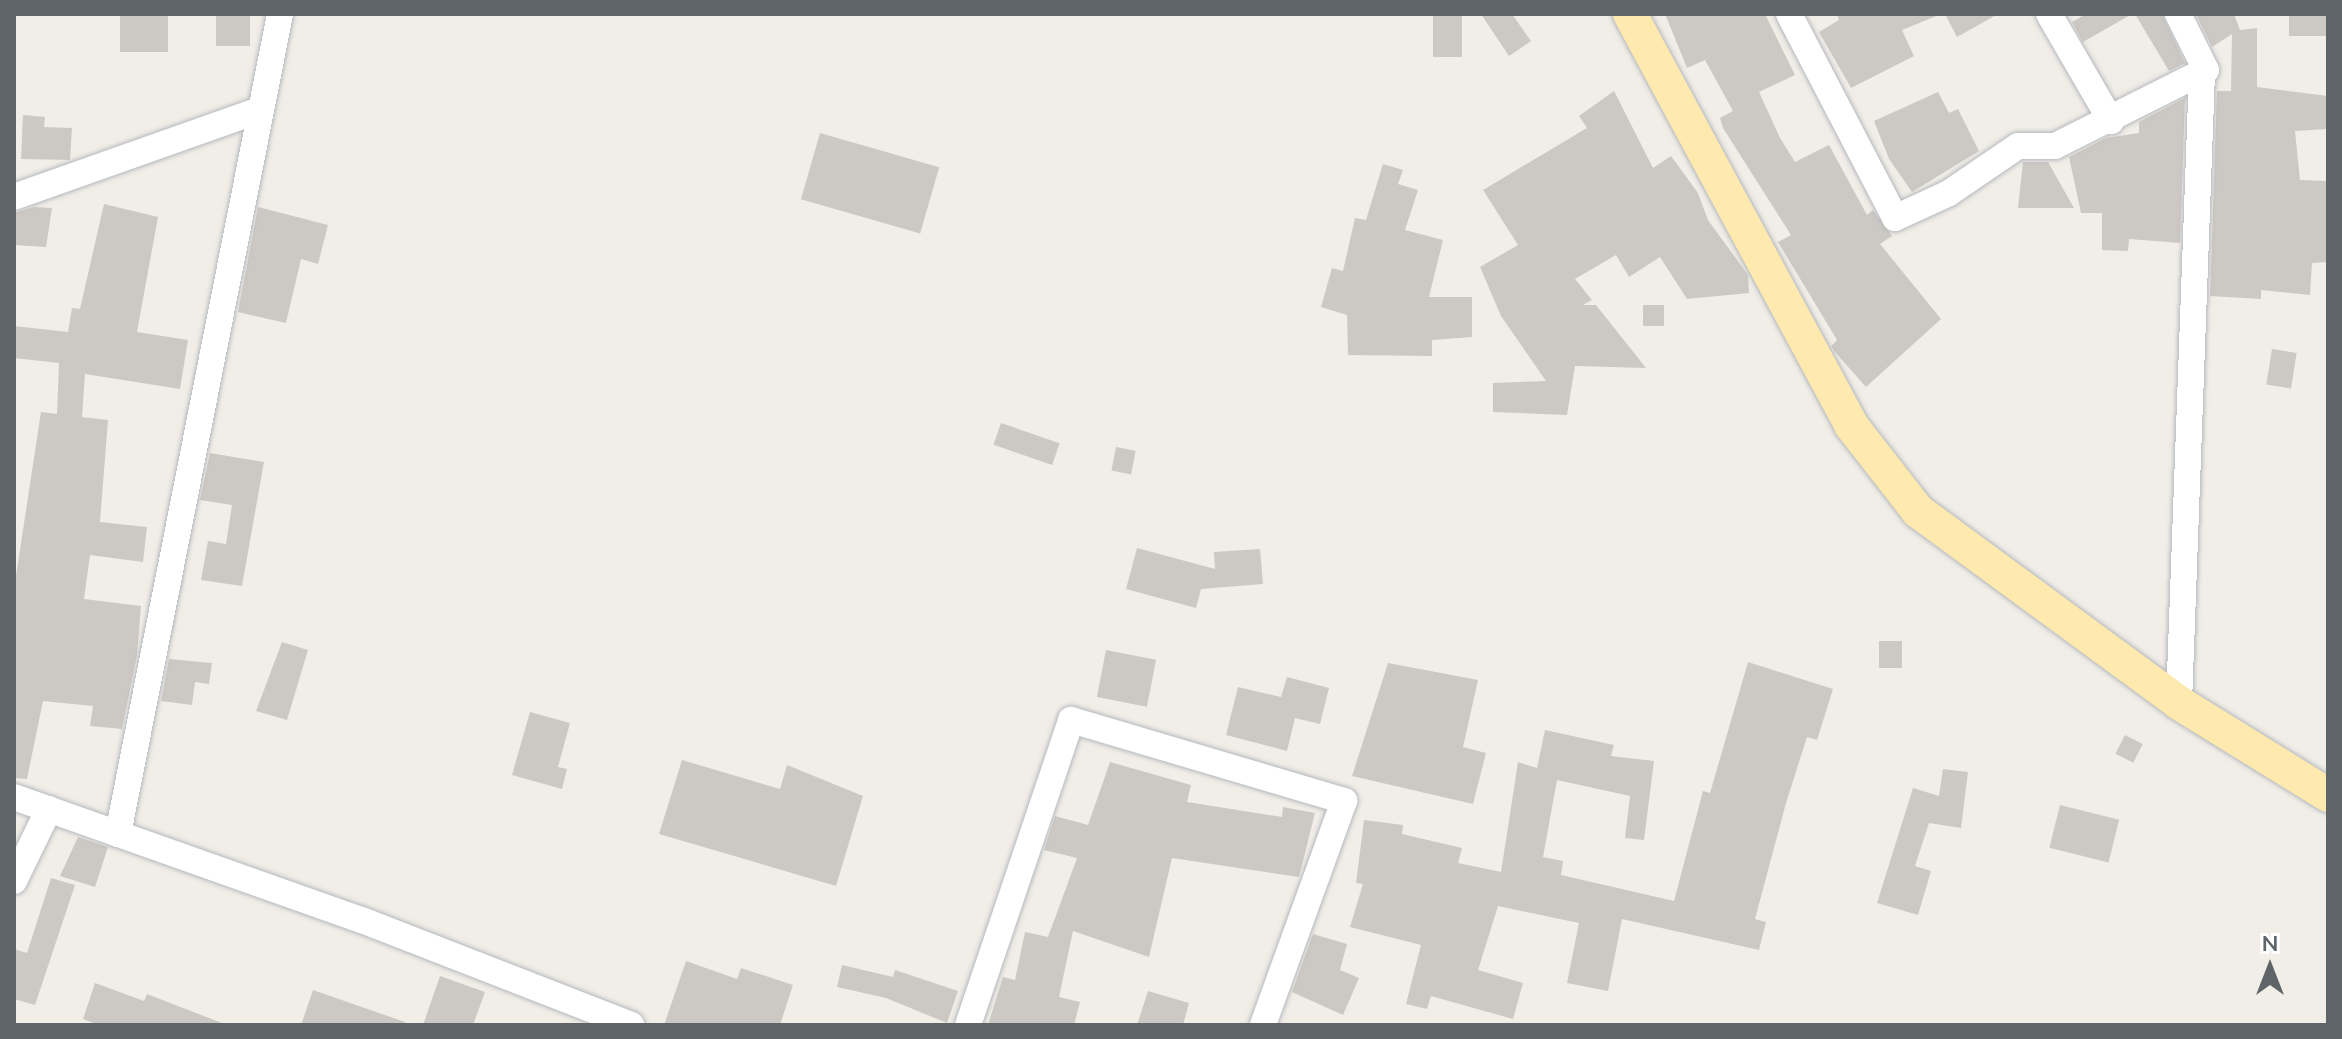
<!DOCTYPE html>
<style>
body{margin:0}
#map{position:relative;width:2342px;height:1039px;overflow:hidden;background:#f1eee8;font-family:Mulish,sans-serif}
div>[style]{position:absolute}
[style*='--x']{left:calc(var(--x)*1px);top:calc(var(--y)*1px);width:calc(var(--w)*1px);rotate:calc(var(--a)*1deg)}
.building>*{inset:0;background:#ccc9c5;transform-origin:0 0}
.roads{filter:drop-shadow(0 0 2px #b5b8bc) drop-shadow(0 0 2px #b5b8bc)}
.minor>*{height:26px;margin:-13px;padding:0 13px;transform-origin:13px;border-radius:13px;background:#fff}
.major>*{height:34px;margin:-17px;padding:0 17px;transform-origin:17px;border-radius:17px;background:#fee9af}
span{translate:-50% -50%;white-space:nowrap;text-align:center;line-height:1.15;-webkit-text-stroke:6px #fff;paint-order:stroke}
.frame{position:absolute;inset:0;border:16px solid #5f6468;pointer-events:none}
.north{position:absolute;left:2230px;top:927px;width:80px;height:80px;-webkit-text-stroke:6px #fff;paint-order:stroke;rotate:0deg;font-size:22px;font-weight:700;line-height:32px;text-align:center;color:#5f6468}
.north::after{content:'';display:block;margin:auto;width:28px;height:36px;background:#5f6468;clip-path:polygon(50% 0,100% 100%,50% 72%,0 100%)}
</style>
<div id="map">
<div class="building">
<i style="left:120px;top:14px;width:48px;height:38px"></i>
<i style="left:216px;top:14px;width:34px;height:32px"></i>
<i style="left:1433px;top:14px;width:29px;height:43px"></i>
<i style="clip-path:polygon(1481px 14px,1512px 14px,1531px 41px,1509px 56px)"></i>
<i style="clip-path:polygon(1665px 14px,1765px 14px,1795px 75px,1759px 92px,1780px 138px,1795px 162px,1829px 145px,1867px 215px,1873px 210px,1892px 236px,1880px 244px,1941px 319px,1866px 387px,1835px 352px,1831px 346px,1837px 340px,1778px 242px,1791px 235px,1723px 128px,1720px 118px,1733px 111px,1705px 60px,1687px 68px)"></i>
<i style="clip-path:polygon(1837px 14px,1938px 14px,1939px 15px,1902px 30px,1914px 56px,1851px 88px,1819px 32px,1839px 20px)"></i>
<i style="clip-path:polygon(1945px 14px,1998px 14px,1957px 37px)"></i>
<i style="clip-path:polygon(2086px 14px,2132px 14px,2083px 42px,2072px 22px)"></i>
<i style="clip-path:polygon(2135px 14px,2162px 14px,2185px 63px,2169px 71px)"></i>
<i style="clip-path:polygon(2196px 14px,2234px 14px,2240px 30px,2257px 28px,2257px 87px,2328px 96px,2328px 129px,2295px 131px,2300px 180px,2328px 181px,2328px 262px,2312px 263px,2310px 295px,2261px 290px,2261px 299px,2210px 296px,2217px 91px,2231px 91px,2232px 34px,2212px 47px)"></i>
<i style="left:2328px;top:14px;width:22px;height:39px;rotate:90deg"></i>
<i style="clip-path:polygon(1614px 91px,1653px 168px,1671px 156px,1698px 193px,1708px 220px,1748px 275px,1749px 293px,1687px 299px,1660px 257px,1629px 277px,1616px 255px,1575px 279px,1592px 300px,1583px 305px,1596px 305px,1646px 368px,1575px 366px,1567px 415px,1493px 412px,1493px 383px,1546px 381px,1501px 316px,1480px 267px,1518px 245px,1483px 190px,1587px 128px,1579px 116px)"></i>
<i style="clip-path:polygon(1938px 92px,1949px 113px,1958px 109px,1979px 151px,1912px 192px,1889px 159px,1874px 121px)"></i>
<i style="clip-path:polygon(2185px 98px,2180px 243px,2129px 239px,2128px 251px,2102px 250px,2102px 213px,2081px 213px,2069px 157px,2106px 138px,2139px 133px,2139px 122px)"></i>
<i style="clip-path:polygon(23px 115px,45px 117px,44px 127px,72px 128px,70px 160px,21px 159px)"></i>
<i style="left:820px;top:133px;width:124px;height:69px;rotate:16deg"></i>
<i style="clip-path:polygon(2023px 162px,2048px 162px,2074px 208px,2018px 208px)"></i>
<i style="clip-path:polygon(1383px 164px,1403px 170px,1398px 184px,1418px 190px,1405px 230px,1443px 240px,1429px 297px,1472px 297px,1472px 337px,1432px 340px,1432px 356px,1348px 355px,1347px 315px,1321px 307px,1332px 268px,1343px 271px,1355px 218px,1366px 220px)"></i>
<i style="clip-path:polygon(104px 204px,158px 217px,137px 332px,188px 340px,180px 389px,85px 374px,82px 417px,108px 420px,100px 522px,147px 527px,143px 562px,90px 555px,84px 599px,141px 606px,137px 655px,122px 729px,90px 726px,93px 706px,43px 701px,27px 779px,14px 778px,14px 589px,41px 412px,57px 414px,59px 363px,14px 358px,14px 326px,68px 332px,72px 308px,80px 309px)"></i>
<i style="clip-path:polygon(34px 207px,52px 208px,46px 247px,14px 245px,14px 213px)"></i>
<i style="clip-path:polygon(258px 207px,328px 225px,318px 264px,301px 259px,286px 323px,238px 312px)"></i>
<i style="left:1643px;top:305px;width:21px;height:21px"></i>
<i style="left:2272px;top:349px;width:25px;height:36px;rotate:9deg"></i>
<i style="left:1001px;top:423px;width:62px;height:23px;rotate:19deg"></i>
<i style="left:1116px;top:447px;width:20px;height:24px;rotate:11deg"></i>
<i style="clip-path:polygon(210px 453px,264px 462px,242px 586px,201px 580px,208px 541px,226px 544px,232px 505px,200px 500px)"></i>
<i style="clip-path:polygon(1137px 548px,1215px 569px,1214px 552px,1260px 549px,1263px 584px,1201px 589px,1196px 608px,1126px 589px)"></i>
<i style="left:1879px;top:641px;width:23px;height:27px"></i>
<i style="clip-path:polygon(282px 642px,308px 650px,287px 720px,256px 711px)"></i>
<i style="left:1106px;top:650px;width:51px;height:48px;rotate:11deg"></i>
<i style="clip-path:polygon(169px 659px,212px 663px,209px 684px,195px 682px,192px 705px,161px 701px)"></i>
<i style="clip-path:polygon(1748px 662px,1833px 689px,1817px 740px,1807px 737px,1786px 803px,1755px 919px,1766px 922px,1759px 950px,1622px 919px,1608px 991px,1567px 983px,1579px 923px,1498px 906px,1478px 970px,1523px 983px,1513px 1019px,1431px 996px,1427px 1009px,1406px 1004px,1421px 945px,1350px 927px,1363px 884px,1356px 883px,1364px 820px,1403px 825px,1402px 834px,1462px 848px,1458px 863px,1501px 872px,1518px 762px,1537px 768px,1545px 730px,1614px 745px,1611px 756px,1654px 761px,1644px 840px,1625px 838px,1630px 796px,1557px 780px,1543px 857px,1563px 861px,1561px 875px,1674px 901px,1703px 791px,1710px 793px)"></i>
<i style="clip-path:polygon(1388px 663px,1478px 680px,1463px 747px,1486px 753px,1473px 804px,1352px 776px)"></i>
<i style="clip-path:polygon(1287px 677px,1329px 688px,1320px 724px,1295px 718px,1287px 751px,1226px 735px,1238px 687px,1281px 697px)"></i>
<i style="clip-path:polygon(530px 712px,570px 723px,558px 767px,567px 769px,562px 789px,512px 775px)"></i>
<i style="left:2125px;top:735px;width:20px;height:21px;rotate:27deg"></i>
<i style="clip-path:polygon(682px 760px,780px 789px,787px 765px,863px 796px,836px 886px,659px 834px)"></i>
<i style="clip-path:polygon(1110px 762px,1191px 785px,1187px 802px,1282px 817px,1283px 807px,1315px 813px,1299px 877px,1172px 858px,1149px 957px,1073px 931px,1059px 997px,1080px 1002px,1074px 1025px,988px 1025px,1003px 977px,1015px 980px,1025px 932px,1048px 937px,1077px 858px,1044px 850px,1055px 816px,1088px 825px)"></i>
<i style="clip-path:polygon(1943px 769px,1968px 772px,1961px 828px,1929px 823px,1915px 866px,1931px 871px,1918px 915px,1877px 903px,1913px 788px,1939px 796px)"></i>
<i style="left:2060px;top:805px;width:61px;height:44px;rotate:14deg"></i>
<i style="clip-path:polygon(78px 837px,108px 847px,95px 887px,60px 876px)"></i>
<i style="clip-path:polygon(51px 878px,75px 885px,35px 1005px,14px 999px,14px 949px,27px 953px)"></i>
<i style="clip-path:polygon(1313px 934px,1347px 944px,1340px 970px,1359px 978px,1343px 1015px,1292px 992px)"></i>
<i style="clip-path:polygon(686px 961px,737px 979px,741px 968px,793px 985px,780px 1025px,664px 1025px)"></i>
<i style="clip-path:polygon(842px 965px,893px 977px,895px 970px,958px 991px,947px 1023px,886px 998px,837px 987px)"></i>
<i style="clip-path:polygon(440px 976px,485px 992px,473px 1025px,423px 1025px)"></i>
<i style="clip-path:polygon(95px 983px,144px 1001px,147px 994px,227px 1025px,99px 1025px,83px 1019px)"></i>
<i style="clip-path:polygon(313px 990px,405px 1022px,404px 1025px,301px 1025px)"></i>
<i style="clip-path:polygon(1148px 991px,1189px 1003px,1183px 1025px,1137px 1025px)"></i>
</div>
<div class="roads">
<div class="minor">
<i style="--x:1789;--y:14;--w:230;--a:62.5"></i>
<i style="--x:1895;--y:218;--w:60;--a:-24.8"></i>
<i style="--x:1949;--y:193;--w:83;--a:-34.3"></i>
<i style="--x:2018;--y:146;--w:37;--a:0"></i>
<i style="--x:2055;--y:146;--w:169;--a:-26.7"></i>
<i style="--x:2206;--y:70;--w:63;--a:-116.6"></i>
<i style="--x:2049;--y:14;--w:124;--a:59.9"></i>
<i style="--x:14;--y:197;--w:258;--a:-19.5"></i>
<i style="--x:2179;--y:703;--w:631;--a:-87.91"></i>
<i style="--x:14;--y:797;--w:369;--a:19.5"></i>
<i style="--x:362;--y:920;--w:289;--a:21.3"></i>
<i style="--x:118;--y:834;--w:836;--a:-78.82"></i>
<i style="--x:14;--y:881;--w:80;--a:-64.1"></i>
<i style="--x:968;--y:1025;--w:322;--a:-71.3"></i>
<i style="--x:1071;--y:720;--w:285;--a:16.5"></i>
<i style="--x:1344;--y:801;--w:238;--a:109.9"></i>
</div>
<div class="major">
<i style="--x:1630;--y:14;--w:467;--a:61.7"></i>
<i style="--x:1851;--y:425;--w:109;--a:52.1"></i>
<i style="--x:1918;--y:511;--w:324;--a:36.3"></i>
<i style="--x:2179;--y:703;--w:175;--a:31.7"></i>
</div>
</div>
<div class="frame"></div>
<div class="north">N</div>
</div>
